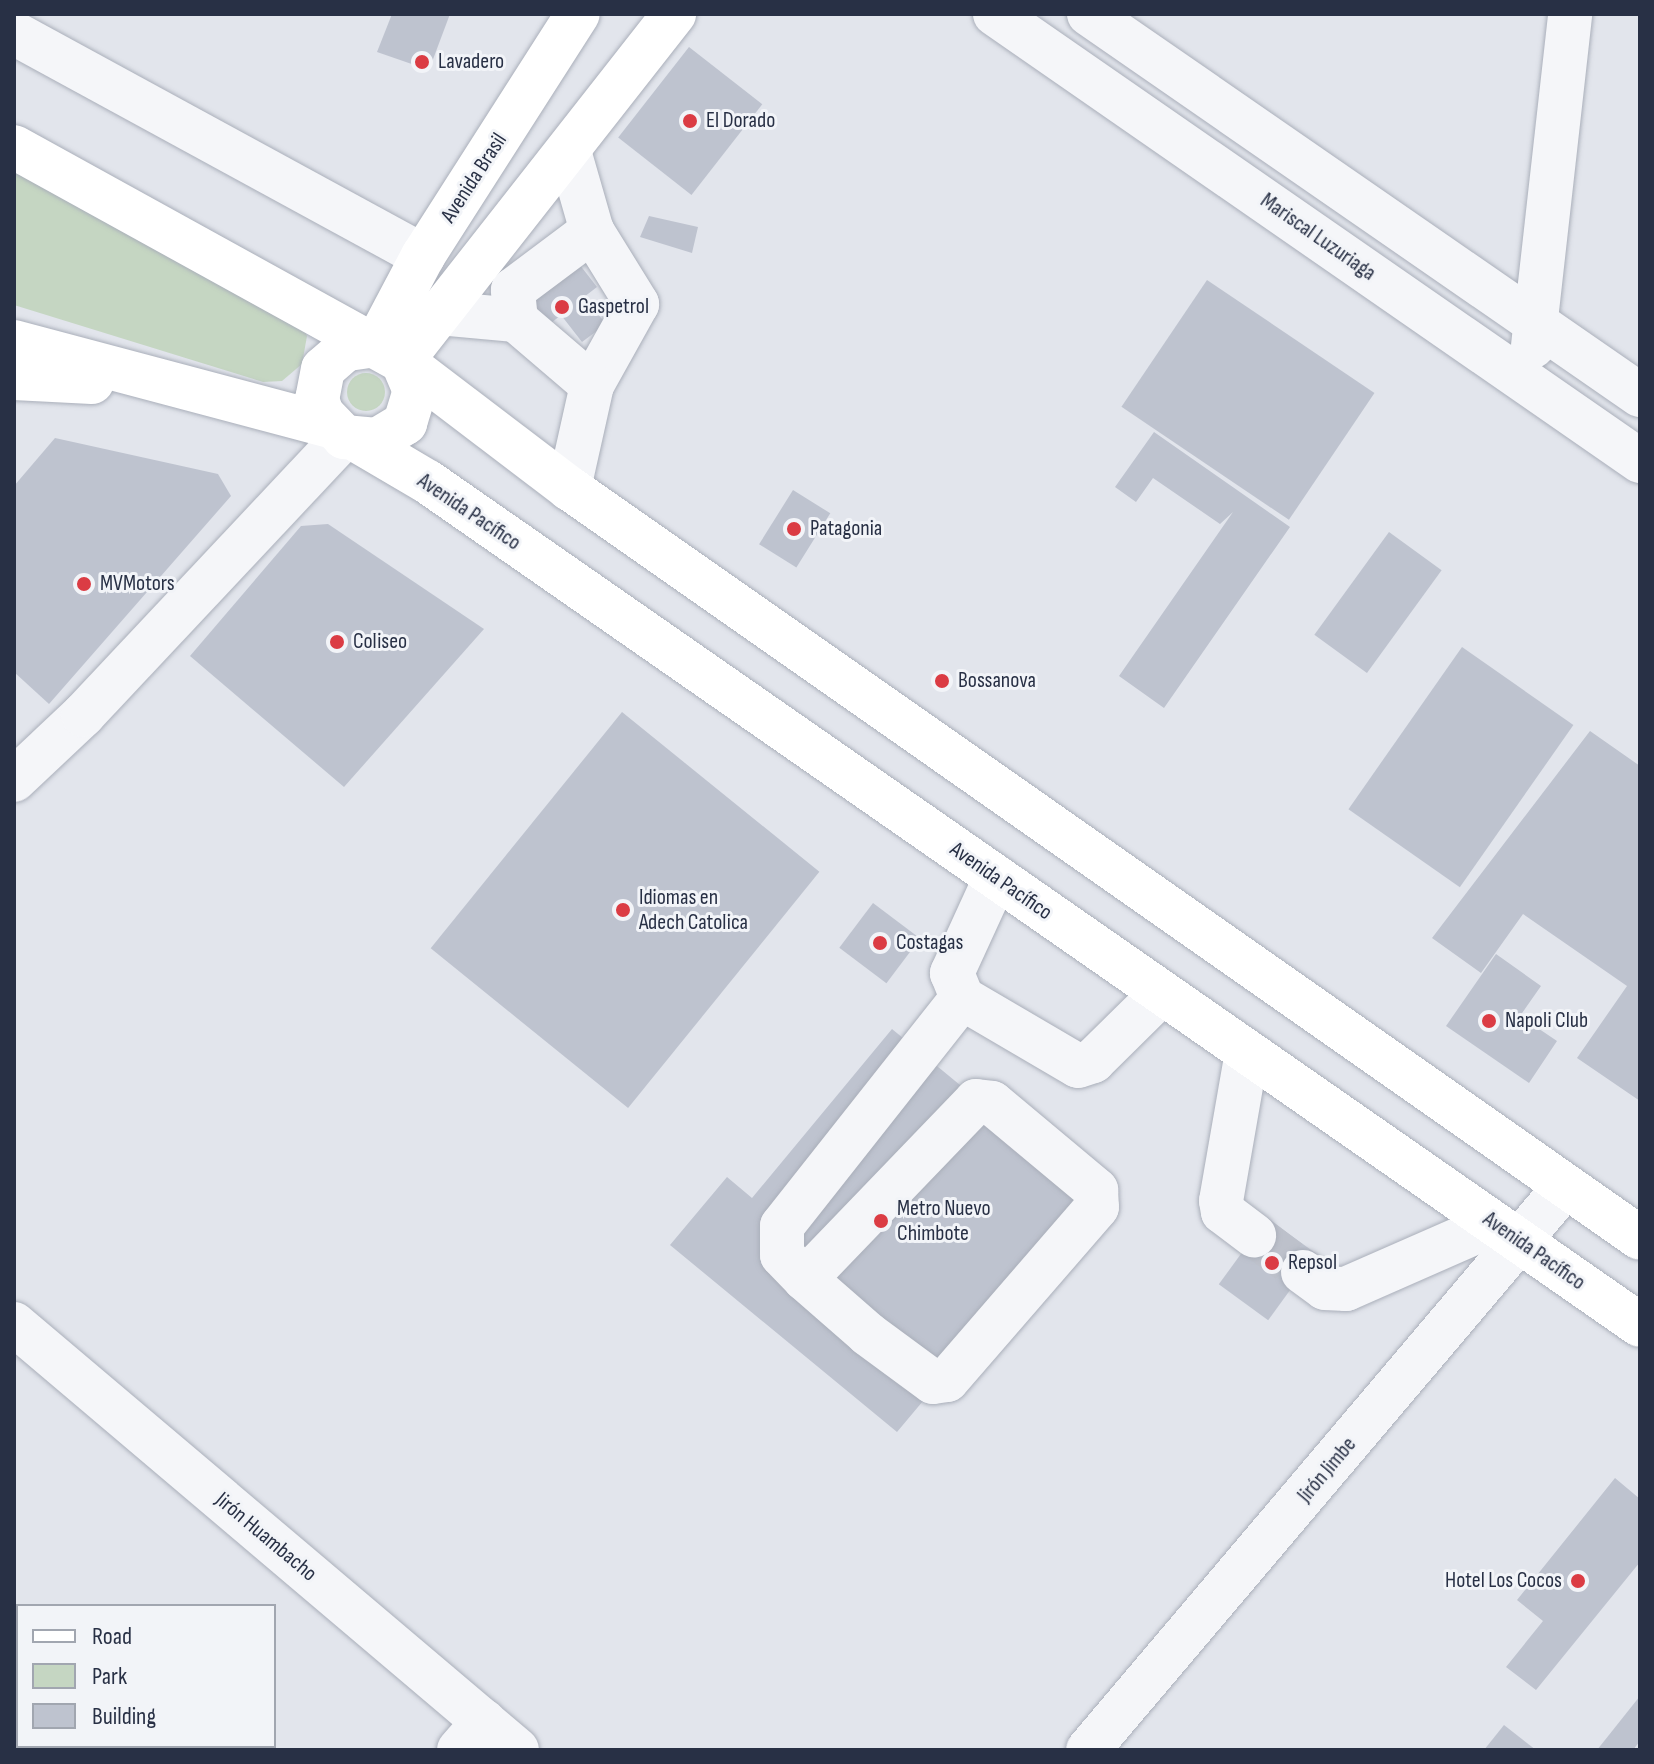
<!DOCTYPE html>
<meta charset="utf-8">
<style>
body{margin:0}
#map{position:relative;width:1654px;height:1764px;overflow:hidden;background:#e2e5ec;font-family:"Sofia Sans Condensed",sans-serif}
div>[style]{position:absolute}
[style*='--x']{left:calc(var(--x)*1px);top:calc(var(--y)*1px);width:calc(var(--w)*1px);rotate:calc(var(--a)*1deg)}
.green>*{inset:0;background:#c5d6c2}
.round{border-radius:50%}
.building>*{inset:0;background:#bec3cf;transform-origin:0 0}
.minor-tunnel>*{height:44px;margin-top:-22px;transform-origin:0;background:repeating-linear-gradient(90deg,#bdc1cb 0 44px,transparent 0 66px)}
.roads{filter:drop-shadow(0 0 2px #aaafba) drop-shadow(0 0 2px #aaafba)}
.minor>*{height:44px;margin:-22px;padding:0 22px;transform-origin:22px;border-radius:22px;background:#f5f6f9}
.major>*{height:44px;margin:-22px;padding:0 22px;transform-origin:22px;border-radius:22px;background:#fff}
.dots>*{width:22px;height:22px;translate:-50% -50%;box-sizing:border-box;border:4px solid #f2f4f8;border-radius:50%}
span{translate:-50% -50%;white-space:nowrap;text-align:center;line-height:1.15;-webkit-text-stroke:6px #f2f4f8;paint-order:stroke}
.poi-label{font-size:22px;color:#283045}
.left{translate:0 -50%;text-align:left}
.right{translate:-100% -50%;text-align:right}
.street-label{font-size:22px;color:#283045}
.frame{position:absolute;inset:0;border:16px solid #283045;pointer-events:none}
.legend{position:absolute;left:16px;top:1604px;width:260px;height:144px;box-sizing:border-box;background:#f2f4f8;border:2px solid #a1a6b0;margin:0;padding:10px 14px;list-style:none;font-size:24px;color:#283045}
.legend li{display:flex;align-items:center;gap:16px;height:40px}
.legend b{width:40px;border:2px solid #a1a6b0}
</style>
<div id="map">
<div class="green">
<i style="clip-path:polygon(14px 156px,300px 321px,307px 336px,302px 364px,282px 381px,263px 382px,14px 305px)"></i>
<i class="round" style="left:347px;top:373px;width:38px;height:38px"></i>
</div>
<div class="building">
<i style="clip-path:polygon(392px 14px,450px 14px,429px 70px,377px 52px)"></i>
<i style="left:689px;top:47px;width:93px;height:115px;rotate:38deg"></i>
<i style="clip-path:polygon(649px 216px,698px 227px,692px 253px,640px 237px)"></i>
<i style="clip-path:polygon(576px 260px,597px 287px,584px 297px,606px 324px,582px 342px,561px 315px,546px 327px,525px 300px)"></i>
<i style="left:1207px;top:280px;width:202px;height:153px;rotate:34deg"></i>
<i style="clip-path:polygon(1154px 432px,1290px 527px,1164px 708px,1119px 676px,1233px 512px,1220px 524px,1153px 478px,1136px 502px,1115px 487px)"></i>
<i style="clip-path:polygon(55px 438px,218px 474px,231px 496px,49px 704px,14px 672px,14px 486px)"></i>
<i style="left:793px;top:490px;width:44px;height:64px;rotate:32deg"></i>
<i style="clip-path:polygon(328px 524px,484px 629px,344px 787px,190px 656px,301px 526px)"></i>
<i style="left:1389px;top:532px;width:65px;height:127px;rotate:36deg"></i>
<i style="left:1462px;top:647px;width:136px;height:198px;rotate:35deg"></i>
<i style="left:622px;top:712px;width:254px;height:304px;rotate:39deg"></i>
<i style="clip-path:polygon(1590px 731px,1640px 766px,1640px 1101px,1577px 1058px,1627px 986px,1523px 914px,1481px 973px,1432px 938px)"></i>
<i style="left:873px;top:903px;width:59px;height:56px;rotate:37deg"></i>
<i style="clip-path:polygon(1496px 954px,1541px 986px,1520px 1016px,1557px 1041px,1529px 1083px,1446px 1026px)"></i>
<i style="clip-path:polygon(892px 1029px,1095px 1196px,897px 1432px,670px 1245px,727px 1177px,752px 1198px)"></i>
<i style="left:1267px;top:1218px;width:61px;height:82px;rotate:36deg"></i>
<i style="clip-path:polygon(1615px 1478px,1640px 1499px,1640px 1562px,1536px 1690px,1506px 1667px,1543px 1621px,1517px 1600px)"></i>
<i style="clip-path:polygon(1640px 1696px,1640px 1741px,1633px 1750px,1597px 1750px)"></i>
<i style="clip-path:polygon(1504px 1725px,1536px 1750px,1484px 1750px)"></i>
</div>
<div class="minor-tunnel">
<i style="--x:1254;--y:1235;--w:61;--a:37.1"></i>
</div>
<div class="roads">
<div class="minor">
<i style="--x:995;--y:14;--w:785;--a:34.72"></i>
<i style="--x:1089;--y:14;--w:670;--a:34.66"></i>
<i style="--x:14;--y:33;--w:466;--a:28.6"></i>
<i style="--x:569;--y:151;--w:83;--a:74"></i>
<i style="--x:592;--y:231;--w:86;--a:58.3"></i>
<i style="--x:637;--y:304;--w:93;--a:119.1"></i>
<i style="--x:439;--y:313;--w:77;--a:5.2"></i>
<i style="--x:516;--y:320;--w:100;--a:40.5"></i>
<i style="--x:592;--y:385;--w:106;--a:102.6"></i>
<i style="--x:516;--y:320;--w:30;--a:-96"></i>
<i style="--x:513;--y:290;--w:99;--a:-36.8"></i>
<i style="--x:1533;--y:346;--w:334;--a:-83.6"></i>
<i style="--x:14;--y:780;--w:95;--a:-43.3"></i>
<i style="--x:83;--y:715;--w:381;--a:-46.8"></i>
<i style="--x:996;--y:877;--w:106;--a:114.6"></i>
<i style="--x:952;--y:973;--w:27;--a:68"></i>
<i style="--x:962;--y:998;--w:134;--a:30.4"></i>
<i style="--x:1078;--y:1066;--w:16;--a:-18"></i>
<i style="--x:1093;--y:1061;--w:97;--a:-44.6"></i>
<i style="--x:1247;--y:1052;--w:151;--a:99.9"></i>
<i style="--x:1221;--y:1201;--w:11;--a:80"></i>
<i style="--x:1223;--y:1212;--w:39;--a:37"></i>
<i style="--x:1303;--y:1272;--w:27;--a:36"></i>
<i style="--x:1325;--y:1288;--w:21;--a:3"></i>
<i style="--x:1346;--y:1289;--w:162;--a:-23.7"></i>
<i style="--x:805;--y:1279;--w:247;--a:-46.1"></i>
<i style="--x:976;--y:1101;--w:16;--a:7"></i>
<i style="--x:992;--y:1103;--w:136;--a:39.9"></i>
<i style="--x:1096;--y:1190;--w:17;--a:87"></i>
<i style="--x:1097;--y:1207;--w:229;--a:130.9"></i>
<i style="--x:947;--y:1380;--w:14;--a:172"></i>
<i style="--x:933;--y:1382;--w:81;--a:-143.6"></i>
<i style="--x:868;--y:1334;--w:84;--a:-138.9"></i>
<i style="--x:805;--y:1279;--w:33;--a:-134"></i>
<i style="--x:782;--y:1255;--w:29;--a:-90"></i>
<i style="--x:782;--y:1226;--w:290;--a:-51.7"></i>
<i style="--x:14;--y:1324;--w:659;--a:40.26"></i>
<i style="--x:459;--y:1750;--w:38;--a:-49"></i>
<i style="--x:1088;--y:1750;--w:736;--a:-49.74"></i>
</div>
<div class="major">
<i style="--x:14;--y:147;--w:443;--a:28.9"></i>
<i style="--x:402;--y:361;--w:210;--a:37.3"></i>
<i style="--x:569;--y:488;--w:1307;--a:35"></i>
<i style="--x:14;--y:342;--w:327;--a:14.9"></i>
<i style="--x:376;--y:345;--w:101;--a:-62.2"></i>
<i style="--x:423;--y:256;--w:287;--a:-57.4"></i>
<i style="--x:376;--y:345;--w:30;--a:172"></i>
<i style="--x:346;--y:349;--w:30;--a:139"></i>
<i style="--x:323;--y:369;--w:31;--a:101"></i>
<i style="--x:317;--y:399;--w:16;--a:72"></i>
<i style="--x:322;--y:414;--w:32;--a:46"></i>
<i style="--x:344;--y:437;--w:33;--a:5"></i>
<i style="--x:377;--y:440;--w:33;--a:-31"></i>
<i style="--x:405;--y:423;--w:34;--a:-73"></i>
<i style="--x:415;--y:391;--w:33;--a:-113"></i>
<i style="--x:402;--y:361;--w:441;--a:-51.9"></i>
<i style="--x:14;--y:378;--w:78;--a:2.9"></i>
<i style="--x:360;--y:442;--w:79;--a:30.5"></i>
<i style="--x:428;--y:482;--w:1476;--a:34.82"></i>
</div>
</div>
<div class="dots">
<i style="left:422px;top:62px;background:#db3c44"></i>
<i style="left:690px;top:121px;background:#db3c44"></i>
<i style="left:562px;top:307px;background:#db3c44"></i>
<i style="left:794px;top:529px;background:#db3c44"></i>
<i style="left:84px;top:584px;background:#db3c44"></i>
<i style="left:337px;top:642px;background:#db3c44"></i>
<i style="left:942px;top:681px;background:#db3c44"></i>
<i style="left:623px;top:910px;background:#db3c44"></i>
<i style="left:880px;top:943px;background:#db3c44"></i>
<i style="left:1489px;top:1021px;background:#db3c44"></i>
<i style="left:881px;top:1221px;background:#db3c44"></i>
<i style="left:1272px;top:1263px;background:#db3c44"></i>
<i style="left:1578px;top:1581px;background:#db3c44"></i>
</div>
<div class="poi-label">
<span class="left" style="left:438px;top:62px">Lavadero</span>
<span class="left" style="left:706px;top:121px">El Dorado</span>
<span class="left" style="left:578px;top:307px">Gaspetrol</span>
<span class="left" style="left:810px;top:529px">Patagonia</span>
<span class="left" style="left:100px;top:584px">MVMotors</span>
<span class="left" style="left:353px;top:642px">Coliseo</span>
<span class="left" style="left:958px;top:681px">Bossanova</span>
<span class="left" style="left:639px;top:910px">Idiomas en<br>Adech Catolica</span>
<span class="left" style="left:896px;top:943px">Costagas</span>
<span class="left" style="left:1505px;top:1021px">Napoli Club</span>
<span class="left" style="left:897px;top:1221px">Metro Nuevo<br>Chimbote</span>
<span class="left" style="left:1288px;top:1263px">Repsol</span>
<span class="right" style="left:1562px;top:1581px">Hotel Los Cocos</span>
</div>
<div class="street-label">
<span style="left:474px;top:178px;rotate:-57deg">Avenida Brasil</span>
<span style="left:1318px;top:237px;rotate:35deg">Mariscal Luzuriaga</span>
<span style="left:469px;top:512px;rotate:34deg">Avenida Pacífico</span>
<span style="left:1001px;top:881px;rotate:35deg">Avenida Pacífico</span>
<span style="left:1534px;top:1251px;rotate:35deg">Avenida Pacífico</span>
<span style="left:1327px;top:1470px;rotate:-50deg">Jirón Jimbe</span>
<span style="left:266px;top:1537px;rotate:40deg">Jirón Huambacho</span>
</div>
<div class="frame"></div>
<ul class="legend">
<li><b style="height:10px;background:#fff"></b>Road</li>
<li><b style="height:22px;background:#c5d6c2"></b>Park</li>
<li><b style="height:22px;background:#bec3cf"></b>Building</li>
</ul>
</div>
